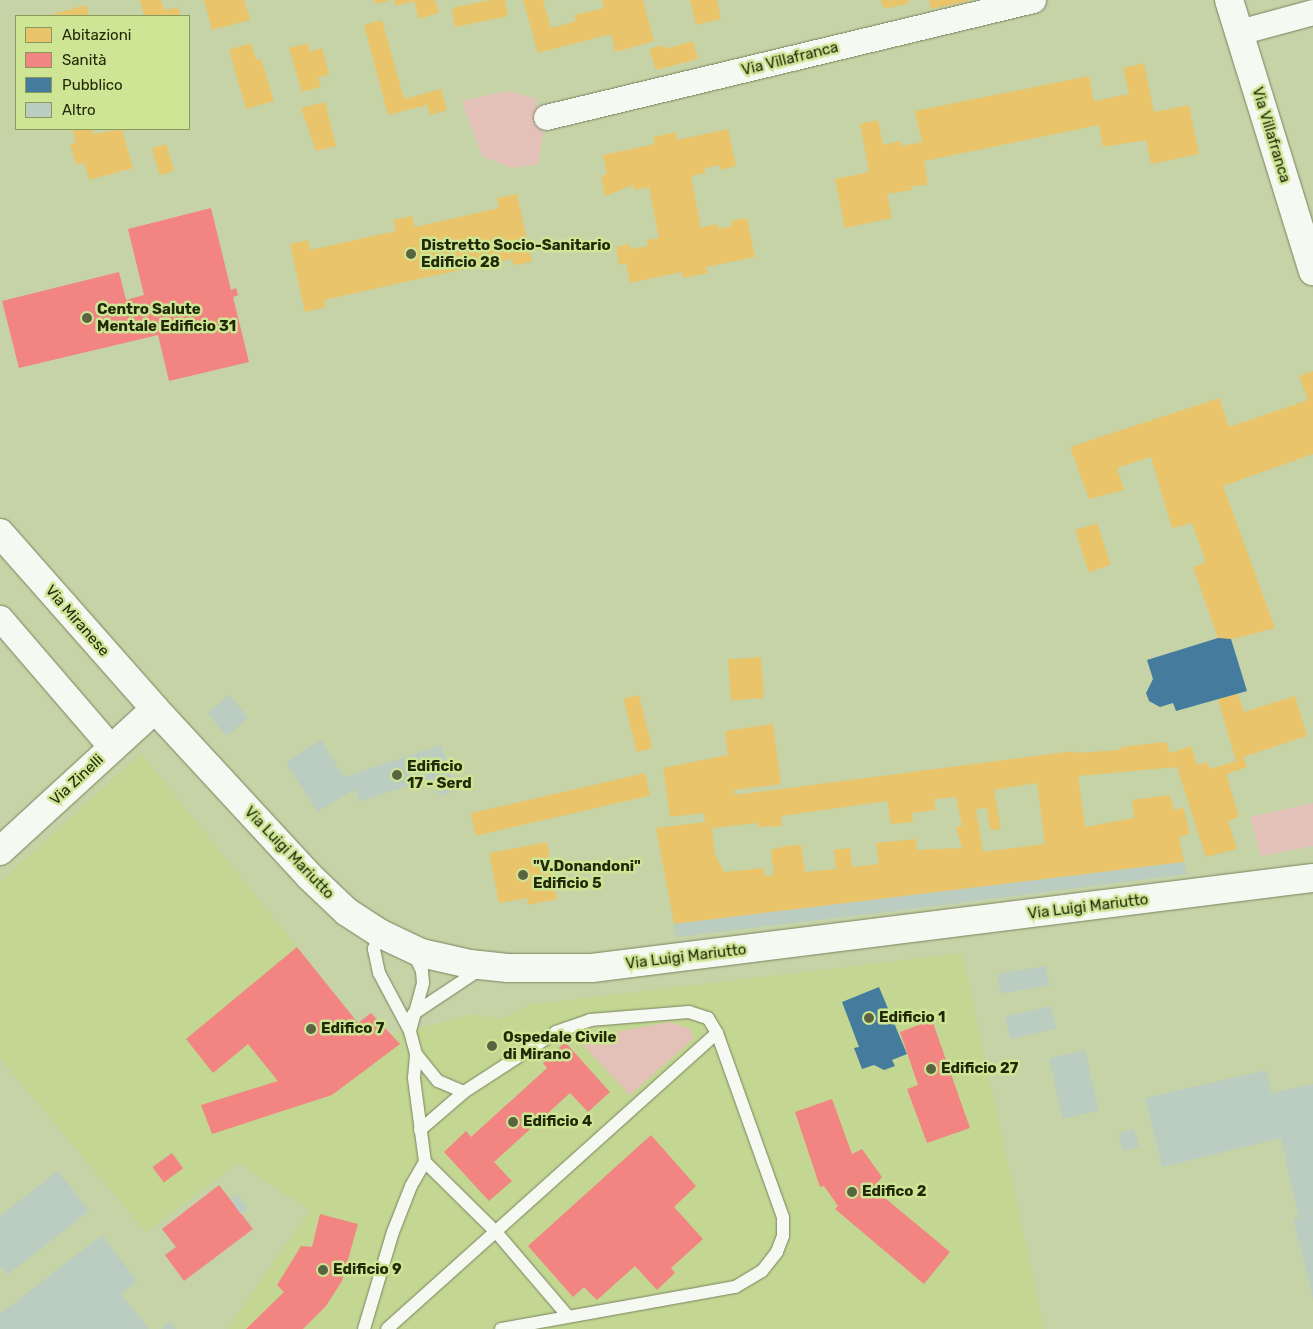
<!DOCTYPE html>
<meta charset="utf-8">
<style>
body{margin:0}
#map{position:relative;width:1313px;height:1329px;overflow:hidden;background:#c6d3a7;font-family:Rubik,sans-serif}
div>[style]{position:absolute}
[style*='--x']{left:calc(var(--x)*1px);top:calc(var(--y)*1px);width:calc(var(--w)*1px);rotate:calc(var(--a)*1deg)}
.built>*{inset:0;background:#c3d793}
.green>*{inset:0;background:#e3c1b8}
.homes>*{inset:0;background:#e9c46a;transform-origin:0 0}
.health>*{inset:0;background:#f28482;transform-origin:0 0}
.public>*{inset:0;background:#457b9d}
.building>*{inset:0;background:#bbccc0;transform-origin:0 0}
.roads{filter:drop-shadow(0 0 1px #7a835e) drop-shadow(0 0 1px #7a835e)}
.lane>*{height:12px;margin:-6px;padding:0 6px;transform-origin:6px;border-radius:6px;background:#f6f8f2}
.street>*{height:25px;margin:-12.5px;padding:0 12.5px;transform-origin:12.5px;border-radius:12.5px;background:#f6f8f2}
.secondary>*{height:28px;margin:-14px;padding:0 14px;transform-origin:14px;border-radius:14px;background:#f6f8f2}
.dots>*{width:14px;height:14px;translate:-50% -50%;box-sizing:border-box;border:2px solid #cee595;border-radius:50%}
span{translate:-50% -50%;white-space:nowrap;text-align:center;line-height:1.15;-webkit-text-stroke:5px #cee595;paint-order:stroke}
.street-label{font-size:15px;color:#212908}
.poi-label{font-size:15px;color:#212908;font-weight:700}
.left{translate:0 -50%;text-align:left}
.legend{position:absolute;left:15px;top:15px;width:175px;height:115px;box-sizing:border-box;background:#cee595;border:1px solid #899a5d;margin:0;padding:6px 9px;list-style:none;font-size:15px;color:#212908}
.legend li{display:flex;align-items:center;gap:10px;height:25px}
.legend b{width:25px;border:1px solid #899a5d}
</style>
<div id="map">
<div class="built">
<i style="clip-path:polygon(141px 753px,358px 1023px,371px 1013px,392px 1035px,475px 1014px,503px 1019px,528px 1005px,962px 953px,1044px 1329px,227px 1329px,310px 1210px,238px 1163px,146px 1232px,0 1058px,0 882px)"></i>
</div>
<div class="green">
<i style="clip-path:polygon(506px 91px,535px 98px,543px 133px,538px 164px,512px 168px,482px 156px,462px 101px)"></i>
<i style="clip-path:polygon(1313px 803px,1313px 846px,1261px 856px,1250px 817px)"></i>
<i style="clip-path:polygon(670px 1022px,690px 1029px,693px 1039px,630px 1095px,577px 1039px)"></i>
</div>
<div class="homes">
<i style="clip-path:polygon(140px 0,161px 0,164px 10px,178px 7px,181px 16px,144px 16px)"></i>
<i style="clip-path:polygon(204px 0,244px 0,250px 20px,212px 30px)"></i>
<i style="clip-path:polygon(374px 0,389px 0,389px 1px,376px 4px)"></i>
<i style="clip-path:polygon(394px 0,435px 0,439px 13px,419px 19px,414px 1px,396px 6px)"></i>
<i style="clip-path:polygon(490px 0,505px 0,508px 16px,455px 27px,452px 8px)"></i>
<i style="clip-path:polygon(523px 0,543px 0,551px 28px,576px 21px,574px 15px,604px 8px,602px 0,643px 0,654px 41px,615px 52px,611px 34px,538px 53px)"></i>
<i style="clip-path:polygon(690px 0,717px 0,721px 19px,696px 25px)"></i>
<i style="clip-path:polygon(881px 0,909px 0,909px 3px,889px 8px,883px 7px)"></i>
<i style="clip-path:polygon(929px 0,968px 0,968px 1px,931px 9px)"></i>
<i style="clip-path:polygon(86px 5px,89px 16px,47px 16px)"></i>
<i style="clip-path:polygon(382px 20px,404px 99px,441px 89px,447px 110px,430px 115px,427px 105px,388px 115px,364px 25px)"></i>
<i style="clip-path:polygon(693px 41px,698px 59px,656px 70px,649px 49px,664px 45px,665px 49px)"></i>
<i style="clip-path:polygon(251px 43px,256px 60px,261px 59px,274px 101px,246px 109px,229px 50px)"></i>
<i style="clip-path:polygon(308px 43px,310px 52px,322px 48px,329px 74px,318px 78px,321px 87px,302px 92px,289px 48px)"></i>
<i style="clip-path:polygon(1144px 63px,1154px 112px,1189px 105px,1199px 154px,1151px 164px,1146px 140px,1103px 147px,1099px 125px,924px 161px,928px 185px,911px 186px,912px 190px,887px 194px,892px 218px,845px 228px,835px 179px,869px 172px,860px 124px,878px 120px,883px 145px,901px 141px,902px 146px,922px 142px,915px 111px,1089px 76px,1094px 101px,1129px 94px,1123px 68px)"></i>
<i style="clip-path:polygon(325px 102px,336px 146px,316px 151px,301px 108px)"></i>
<i style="clip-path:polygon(72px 129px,91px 129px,94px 134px,122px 129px,133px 168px,89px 180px,84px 163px,76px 164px,70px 144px,76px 143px)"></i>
<i style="clip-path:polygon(728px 129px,736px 166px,720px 170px,719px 165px,705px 168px,705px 173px,691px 176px,701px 228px,717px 224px,719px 229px,732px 226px,731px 221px,747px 218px,755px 257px,706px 267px,708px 273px,683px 278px,681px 272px,630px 283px,626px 263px,619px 265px,616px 247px,630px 244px,631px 249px,648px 246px,647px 240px,659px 238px,649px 187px,634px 190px,633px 185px,605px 196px,601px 176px,607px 174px,603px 155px,655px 144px,653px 137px,676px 132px,677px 140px)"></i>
<i style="left:166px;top:144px;width:28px;height:15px;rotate:73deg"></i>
<i style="clip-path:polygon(517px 194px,532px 262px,513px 265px,512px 259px,423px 278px,324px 300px,326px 307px,305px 312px,290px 244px,308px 240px,310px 250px,396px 231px,393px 220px,412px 216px,415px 227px,499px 208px,497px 198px)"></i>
<i style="clip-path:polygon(1313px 371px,1313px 454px,1223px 486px,1275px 628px,1225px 641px,1218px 638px,1193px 567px,1206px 562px,1192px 523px,1172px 528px,1151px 457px,1117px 468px,1124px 490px,1089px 499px,1070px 447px,1219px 398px,1229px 427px,1308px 400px,1299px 376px)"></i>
<i style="left:1097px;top:523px;width:44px;height:23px;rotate:72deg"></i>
<i style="left:761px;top:657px;width:41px;height:33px;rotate:86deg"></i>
<i style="clip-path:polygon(evenodd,1237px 693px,1244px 712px,1295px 696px,1307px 736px,1243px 757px,1247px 767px,1226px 774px,1239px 817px,1228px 821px,1237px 849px,1206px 857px,1177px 767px,1078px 776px,1085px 827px,1134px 818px,1132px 800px,1170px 795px,1174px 810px,1184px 808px,1190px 834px,1179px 837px,1184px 862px,674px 924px,656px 828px,705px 822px,704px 813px,670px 817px,663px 768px,728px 755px,725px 731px,773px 724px,781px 784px,734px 790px,735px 795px,1074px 751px,1075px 753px,1121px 750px,1121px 747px,1166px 742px,1170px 753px,1191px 746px,1197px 765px,1207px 762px,1210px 769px,1236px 761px,1218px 699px,1237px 693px,1037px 783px,1045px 844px,983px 852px,976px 809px,987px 808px,990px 830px,1001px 829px,994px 790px,1037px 783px,1237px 693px,956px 797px,962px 826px,956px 827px,962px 848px,917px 850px,916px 839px,876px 843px,879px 864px,852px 867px,850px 848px,834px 850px,836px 869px,805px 872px,801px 845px,786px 846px,771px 850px,774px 875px,765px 876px,764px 868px,724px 872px,715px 855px,712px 828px,758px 823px,759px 827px,782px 826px,781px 816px,887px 801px,891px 824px,913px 822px,912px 813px,936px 810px,934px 799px,956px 797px)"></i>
<i style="left:639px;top:695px;width:55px;height:16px;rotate:76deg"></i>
<i style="left:645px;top:773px;width:23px;height:179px;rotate:77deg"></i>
<i style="clip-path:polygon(547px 842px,557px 899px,528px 905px,527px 898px,499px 903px,489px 853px)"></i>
</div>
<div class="health">
<i style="clip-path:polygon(211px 208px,231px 290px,236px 288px,238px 295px,233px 297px,249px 362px,169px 381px,158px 335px,19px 368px,2px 301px,119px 272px,126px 300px,144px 295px,128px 229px)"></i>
<i style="clip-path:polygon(297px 947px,358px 1023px,371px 1013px,400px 1044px,332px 1095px,212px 1134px,201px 1105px,278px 1081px,248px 1044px,213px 1073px,186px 1039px)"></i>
<i style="clip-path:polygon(932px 1020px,970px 1128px,927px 1143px,907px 1089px,918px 1085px,900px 1032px)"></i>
<i style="clip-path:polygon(565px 1042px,610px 1092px,588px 1112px,570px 1093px,494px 1162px,512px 1181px,489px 1201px,444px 1152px,466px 1131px,471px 1137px,547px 1068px,543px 1063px)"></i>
<i style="clip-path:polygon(832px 1099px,852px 1154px,862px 1149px,882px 1177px,873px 1188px,950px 1252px,924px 1284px,835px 1209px,838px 1206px,824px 1186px,820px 1187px,795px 1112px)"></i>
<i style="clip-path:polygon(651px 1135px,696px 1186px,674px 1207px,703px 1239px,671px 1268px,675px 1273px,657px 1290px,635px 1266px,597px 1300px,584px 1287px,573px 1297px,528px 1246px)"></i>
<i style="left:172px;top:1153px;width:19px;height:24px;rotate:54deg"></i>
<i style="clip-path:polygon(219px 1185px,253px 1229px,184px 1281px,165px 1255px,176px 1247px,162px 1229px)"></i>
<i style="clip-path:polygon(320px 1214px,358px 1224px,342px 1281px,326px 1306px,303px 1329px,246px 1329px,284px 1292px,277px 1285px,301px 1246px,312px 1247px)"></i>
</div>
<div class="public">
<i style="clip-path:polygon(1218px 638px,1231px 639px,1247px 691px,1176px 711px,1173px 703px,1160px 707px,1149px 701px,1146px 693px,1153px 679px,1147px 660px)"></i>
<i style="clip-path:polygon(879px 987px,907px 1054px,892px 1060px,895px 1066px,884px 1070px,874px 1065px,862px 1069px,854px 1048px,859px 1047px,842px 1002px)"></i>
</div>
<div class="building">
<i style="left:229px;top:695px;width:30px;height:28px;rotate:50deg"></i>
<i style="clip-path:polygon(321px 740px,344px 777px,441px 745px,457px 791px,440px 796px,432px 778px,359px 802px,355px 789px,317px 812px,286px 762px)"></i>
<i style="clip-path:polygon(1184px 862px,1187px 874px,903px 910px,676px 937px,674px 924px)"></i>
<i style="left:1046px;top:966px;width:20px;height:49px;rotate:81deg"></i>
<i style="left:1051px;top:1006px;width:23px;height:47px;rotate:77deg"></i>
<i style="left:1085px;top:1050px;width:62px;height:37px;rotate:77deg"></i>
<i style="clip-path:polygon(1266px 1070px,1271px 1093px,1313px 1084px,1313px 1299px,1293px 1219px,1299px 1218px,1281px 1138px,1162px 1167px,1145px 1098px)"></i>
<i style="left:1134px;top:1129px;width:18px;height:16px;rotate:74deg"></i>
<i style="clip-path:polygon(58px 1171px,89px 1211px,7px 1275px,0 1266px,0 1216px)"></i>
<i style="left:238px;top:1194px;width:18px;height:9px;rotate:56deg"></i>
<i style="clip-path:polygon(102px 1235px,137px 1281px,121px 1294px,149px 1329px,0 1329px,0 1314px)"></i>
<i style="clip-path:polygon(170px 1321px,176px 1329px,161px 1329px)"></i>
</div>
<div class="roads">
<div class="lane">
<i style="--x:413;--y:1014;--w:83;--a:-33.7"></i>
<i style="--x:410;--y:1031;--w:50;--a:-74.8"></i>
<i style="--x:423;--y:983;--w:12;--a:-95"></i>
<i style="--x:422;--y:971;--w:21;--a:-115"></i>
<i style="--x:416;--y:1054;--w:35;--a:51"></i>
<i style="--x:438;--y:1081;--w:28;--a:23"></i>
<i style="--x:420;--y:1130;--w:58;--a:-40.8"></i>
<i style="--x:464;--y:1092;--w:110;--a:-33.1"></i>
<i style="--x:556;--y:1032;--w:36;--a:-19"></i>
<i style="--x:590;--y:1020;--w:99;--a:-4.6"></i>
<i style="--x:689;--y:1012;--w:20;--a:18"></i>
<i style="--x:708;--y:1018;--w:17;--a:59"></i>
<i style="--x:717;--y:1033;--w:195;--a:70.3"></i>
<i style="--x:783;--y:1217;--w:19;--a:90"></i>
<i style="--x:783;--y:1236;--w:17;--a:111"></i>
<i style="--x:777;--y:1252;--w:24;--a:128"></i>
<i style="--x:762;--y:1271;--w:31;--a:149"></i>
<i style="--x:735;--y:1287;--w:238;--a:169.8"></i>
<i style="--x:425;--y:1162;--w:100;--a:44.6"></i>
<i style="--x:496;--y:1232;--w:109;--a:49.5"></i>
<i style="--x:364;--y:1329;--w:101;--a:-73.4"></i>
<i style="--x:393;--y:1232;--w:49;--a:-68.6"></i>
<i style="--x:411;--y:1186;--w:28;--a:-60"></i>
<i style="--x:425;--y:1162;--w:85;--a:-97.5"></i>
<i style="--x:414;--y:1078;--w:24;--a:-85"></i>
<i style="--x:416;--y:1054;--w:24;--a:-105"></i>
<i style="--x:410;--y:1031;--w:66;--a:-118.1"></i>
<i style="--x:379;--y:973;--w:25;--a:-102"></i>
<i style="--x:374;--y:949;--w:17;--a:-73"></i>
<i style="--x:387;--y:1329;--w:443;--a:-41.9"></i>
</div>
<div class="street">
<i style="--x:1239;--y:32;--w:77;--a:-15.1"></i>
<i style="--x:546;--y:117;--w:501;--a:-13.51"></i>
<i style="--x:0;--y:618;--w:172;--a:49.3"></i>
</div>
<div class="secondary">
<i style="--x:1229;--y:0;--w:284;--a:72.8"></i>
<i style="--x:0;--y:533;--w:235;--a:48.6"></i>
<i style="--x:155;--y:709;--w:227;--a:47.3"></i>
<i style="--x:309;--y:876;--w:52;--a:43.5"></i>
<i style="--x:347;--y:912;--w:38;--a:33"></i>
<i style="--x:379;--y:933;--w:47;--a:25.5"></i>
<i style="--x:421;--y:953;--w:50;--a:12.7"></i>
<i style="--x:470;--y:964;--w:38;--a:6"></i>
<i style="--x:508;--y:968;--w:84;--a:0"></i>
<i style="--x:592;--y:968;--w:727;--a:-7.12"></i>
<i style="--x:0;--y:851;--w:210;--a:-42.5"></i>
</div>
</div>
<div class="dots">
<i style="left:411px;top:254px;background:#5b6440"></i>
<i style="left:87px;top:318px;background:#5b6440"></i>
<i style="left:397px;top:775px;background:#5b6440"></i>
<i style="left:523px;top:875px;background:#5b6440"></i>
<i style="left:869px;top:1018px;background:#5b6440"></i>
<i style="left:311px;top:1029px;background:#5b6440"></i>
<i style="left:492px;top:1046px;background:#5b6440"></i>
<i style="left:931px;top:1069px;background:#5b6440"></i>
<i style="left:513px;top:1122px;background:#5b6440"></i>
<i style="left:852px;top:1192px;background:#5b6440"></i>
<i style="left:323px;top:1270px;background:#5b6440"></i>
</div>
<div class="street-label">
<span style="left:790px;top:59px;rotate:-14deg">Via Villafranca</span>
<span style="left:1271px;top:135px;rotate:73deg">Via Villafranca</span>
<span style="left:77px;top:621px;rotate:49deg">Via Miranese</span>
<span style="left:77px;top:780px;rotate:-43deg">Via Zinelli</span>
<span style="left:289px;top:853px;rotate:46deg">Via Luigi Mariutto</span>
<span style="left:1088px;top:907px;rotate:-7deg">Via Luigi Mariutto</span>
<span style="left:686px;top:957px;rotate:-7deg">Via Luigi Mariutto</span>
</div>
<div class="poi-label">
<span class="left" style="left:421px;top:254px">Distretto Socio-Sanitario<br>Edificio 28</span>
<span class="left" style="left:97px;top:318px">Centro Salute<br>Mentale Edificio 31</span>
<span class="left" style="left:407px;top:775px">Edificio<br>17 - Serd</span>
<span class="left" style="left:533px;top:875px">"V.Donandoni"<br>Edificio 5</span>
<span class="left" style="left:879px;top:1018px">Edificio 1</span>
<span class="left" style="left:321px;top:1029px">Edifico 7</span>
<span class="left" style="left:503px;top:1046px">Ospedale Civile<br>di Mirano</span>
<span class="left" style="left:941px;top:1069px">Edificio 27</span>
<span class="left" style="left:523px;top:1122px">Edificio 4</span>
<span class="left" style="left:862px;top:1192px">Edifico 2</span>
<span class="left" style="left:333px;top:1270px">Edificio 9</span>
</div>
<ul class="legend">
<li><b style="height:14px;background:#e9c46a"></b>Abitazioni</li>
<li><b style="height:14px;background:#f28482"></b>Sanità</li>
<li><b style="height:14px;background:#457b9d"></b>Pubblico</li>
<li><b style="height:14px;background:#bbccc0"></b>Altro</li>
</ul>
</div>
